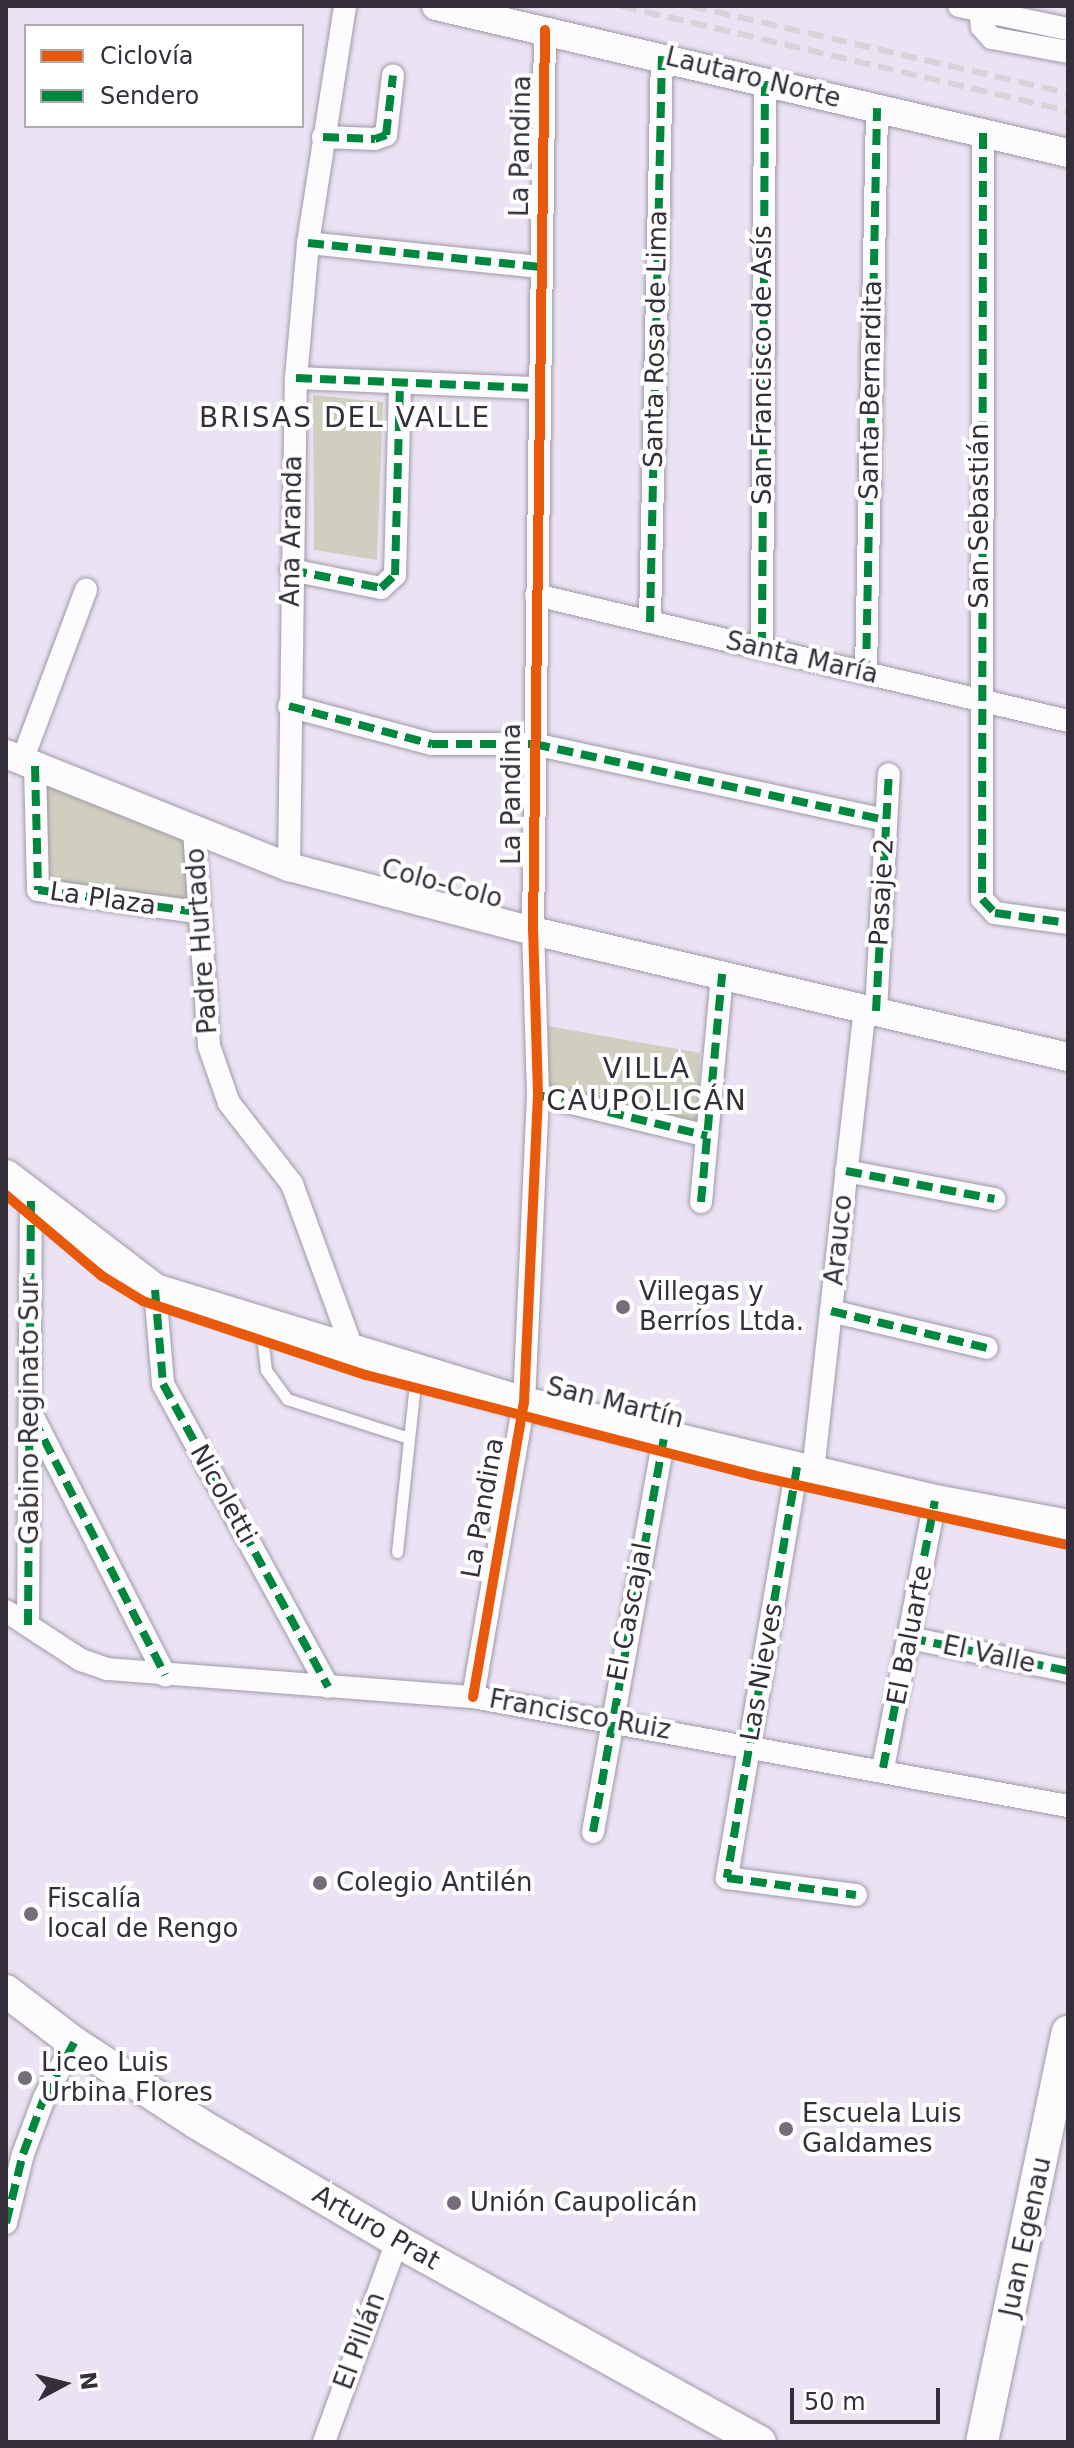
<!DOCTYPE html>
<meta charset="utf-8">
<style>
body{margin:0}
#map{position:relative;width:1074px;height:2448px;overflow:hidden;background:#ebe3f4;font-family:"DejaVu Sans",sans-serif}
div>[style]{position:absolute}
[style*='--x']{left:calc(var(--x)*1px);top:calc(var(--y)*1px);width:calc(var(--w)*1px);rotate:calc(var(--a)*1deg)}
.green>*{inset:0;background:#d0cfbf}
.roads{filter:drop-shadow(0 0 2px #9f99a6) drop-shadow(0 0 2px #9f99a6)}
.service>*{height:11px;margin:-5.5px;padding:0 5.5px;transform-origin:5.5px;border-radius:5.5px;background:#fcfbfd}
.minor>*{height:22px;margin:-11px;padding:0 11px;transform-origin:11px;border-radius:11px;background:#fcfbfd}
.tertiary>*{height:28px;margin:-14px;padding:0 14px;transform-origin:14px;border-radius:14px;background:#fcfbfd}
.secondary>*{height:32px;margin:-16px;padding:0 16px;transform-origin:16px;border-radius:16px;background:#fcfbfd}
.rail>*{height:6px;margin-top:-3px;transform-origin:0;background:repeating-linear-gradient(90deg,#d6d4d8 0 16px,transparent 0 24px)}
.quiet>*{height:8px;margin-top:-4px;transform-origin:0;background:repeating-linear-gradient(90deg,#00873e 0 16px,transparent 0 24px)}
.cycleway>*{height:10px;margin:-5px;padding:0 5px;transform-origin:5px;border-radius:5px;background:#e8590c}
.dots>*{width:22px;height:22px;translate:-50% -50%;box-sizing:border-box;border:4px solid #fff;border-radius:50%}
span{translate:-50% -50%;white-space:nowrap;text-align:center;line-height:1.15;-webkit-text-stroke:8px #fff;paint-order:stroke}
.street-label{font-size:26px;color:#342f3a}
.poi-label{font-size:26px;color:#342f3a}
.left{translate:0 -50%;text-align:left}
.neighbourhood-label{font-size:28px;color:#342f3a;letter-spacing:2px}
.frame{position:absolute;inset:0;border:8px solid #342f3a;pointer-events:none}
.legend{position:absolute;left:24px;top:24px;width:280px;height:104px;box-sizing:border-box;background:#fff;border:2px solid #aeacb0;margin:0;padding:10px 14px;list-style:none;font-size:24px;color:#342f3a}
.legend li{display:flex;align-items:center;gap:16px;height:40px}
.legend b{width:40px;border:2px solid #aeacb0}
.north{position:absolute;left:24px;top:2344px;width:80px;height:80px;-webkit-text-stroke:6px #fff;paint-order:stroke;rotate:83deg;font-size:22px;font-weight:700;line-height:32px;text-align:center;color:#342f3a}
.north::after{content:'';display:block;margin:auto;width:28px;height:36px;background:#342f3a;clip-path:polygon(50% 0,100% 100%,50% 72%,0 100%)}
.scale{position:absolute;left:790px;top:2388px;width:150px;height:36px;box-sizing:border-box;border:4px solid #342f3a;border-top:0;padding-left:10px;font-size:24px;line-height:28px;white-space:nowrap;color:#342f3a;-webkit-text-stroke:6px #fff;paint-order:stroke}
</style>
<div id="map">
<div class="green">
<i style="clip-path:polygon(313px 395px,383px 402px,377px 560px,314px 550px)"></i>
<i style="clip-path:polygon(39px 753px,189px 829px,193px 904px,43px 884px)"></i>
<i style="clip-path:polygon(548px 1026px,700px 1053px,697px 1121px,548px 1090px)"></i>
</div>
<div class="roads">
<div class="service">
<i style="--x:261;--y:1327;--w:43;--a:83.4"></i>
<i style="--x:266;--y:1370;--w:36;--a:54"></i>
<i style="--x:287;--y:1399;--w:128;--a:17.7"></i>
<i style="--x:397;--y:1552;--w:178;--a:-83.9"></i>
</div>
<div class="minor">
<i style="--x:959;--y:6;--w:111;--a:11.9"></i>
<i style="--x:980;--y:6;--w:21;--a:85"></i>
<i style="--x:982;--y:27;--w:15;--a:48"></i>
<i style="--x:992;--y:38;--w:77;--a:10.4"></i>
<i style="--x:983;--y:133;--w:766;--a:90.07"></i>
<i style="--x:982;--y:899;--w:19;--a:47"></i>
<i style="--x:995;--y:913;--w:74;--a:7.8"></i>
<i style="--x:323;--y:137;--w:52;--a:2.2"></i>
<i style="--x:375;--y:139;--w:12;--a:-20"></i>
<i style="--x:386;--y:135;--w:60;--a:-83.3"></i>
<i style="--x:308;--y:243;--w:234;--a:5.9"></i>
<i style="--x:296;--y:378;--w:243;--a:2.4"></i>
<i style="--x:291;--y:570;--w:92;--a:11.3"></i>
<i style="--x:381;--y:588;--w:19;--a:-43"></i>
<i style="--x:395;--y:575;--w:190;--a:-88.5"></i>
<i style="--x:536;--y:595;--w:547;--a:13.32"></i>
<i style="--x:650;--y:622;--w:566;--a:-88.79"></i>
<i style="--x:762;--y:648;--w:567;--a:-89.7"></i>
<i style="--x:866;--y:673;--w:565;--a:-88.88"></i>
<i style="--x:289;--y:706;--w:148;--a:14.9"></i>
<i style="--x:432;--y:744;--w:102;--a:0"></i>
<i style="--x:534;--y:744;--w:360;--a:12.2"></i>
<i style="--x:22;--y:761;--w:183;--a:-69.5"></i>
<i style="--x:35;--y:766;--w:124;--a:88.6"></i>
<i style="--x:38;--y:890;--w:160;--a:7.9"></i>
<i style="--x:194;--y:831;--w:216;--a:86"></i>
<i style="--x:209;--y:1046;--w:60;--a:70.7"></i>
<i style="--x:229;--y:1103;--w:103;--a:52.1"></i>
<i style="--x:292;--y:1184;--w:178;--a:69.9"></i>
<i style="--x:289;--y:867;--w:489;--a:-89.2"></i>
<i style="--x:296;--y:378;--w:136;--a:-84.9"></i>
<i style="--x:308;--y:243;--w:240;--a:-81.1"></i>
<i style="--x:876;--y:1011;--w:237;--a:-86.9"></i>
<i style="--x:538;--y:1095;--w:174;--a:13.6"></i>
<i style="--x:846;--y:1171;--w:151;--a:10.7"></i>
<i style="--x:701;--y:1202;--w:229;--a:-84.7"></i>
<i style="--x:155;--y:1290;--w:94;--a:85.1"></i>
<i style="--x:163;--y:1384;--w:345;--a:61.4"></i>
<i style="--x:831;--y:1311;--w:160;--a:13.3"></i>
<i style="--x:34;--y:1419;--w:288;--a:62.9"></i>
<i style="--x:797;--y:1467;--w:417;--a:99.7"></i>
<i style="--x:727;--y:1878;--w:130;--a:7.5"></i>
<i style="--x:813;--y:1471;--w:466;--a:-83.6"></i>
<i style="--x:6;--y:1611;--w:90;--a:33.2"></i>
<i style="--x:81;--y:1660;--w:28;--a:19"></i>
<i style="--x:107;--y:1669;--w:367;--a:4.4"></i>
<i style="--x:473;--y:1697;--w:605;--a:10.38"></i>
<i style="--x:28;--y:1625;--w:428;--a:-89.6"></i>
<i style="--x:910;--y:1638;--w:161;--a:11.8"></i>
<i style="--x:473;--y:1697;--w:298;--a:-80.2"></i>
<i style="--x:524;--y:1403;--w:308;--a:-87.4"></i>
<i style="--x:538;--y:1095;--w:164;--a:-91.7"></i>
<i style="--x:533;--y:931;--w:901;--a:-89.24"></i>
<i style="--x:883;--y:1768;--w:272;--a:-79"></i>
<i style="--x:593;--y:1832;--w:399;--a:-79.8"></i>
<i style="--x:6;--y:2223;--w:71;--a:-76.2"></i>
<i style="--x:23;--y:2154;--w:60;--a:-69.4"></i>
<i style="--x:44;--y:2098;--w:63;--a:-61.4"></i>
<i style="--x:324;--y:2442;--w:214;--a:-70"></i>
</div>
<div class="tertiary">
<i style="--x:436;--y:6;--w:649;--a:13.09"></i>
<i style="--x:6;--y:754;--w:305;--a:21.8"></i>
<i style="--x:289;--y:867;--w:252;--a:14.7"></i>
<i style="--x:533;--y:931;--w:550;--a:13.25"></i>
</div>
<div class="secondary">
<i style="--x:6;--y:1176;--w:188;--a:37.4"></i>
<i style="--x:155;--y:1290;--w:386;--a:17"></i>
<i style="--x:524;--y:1403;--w:423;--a:13.4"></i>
<i style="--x:935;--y:1501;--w:135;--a:10.6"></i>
<i style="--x:6;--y:1991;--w:86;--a:37.4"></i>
<i style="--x:74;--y:2043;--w:147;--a:33"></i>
<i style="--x:197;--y:2123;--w:232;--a:30.5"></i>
<i style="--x:397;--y:2241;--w:415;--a:29"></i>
<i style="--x:982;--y:2442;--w:419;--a:-78.2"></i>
</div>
</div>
<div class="rail">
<i style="--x:621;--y:6;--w:459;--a:13.2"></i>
<i style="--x:691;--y:6;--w:387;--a:13"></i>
</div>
<div class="quiet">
<i style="--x:983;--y:133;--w:766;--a:90.07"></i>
<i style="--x:982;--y:899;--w:19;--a:47"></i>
<i style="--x:995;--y:913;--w:74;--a:7.8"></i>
<i style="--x:323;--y:137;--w:52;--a:2.2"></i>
<i style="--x:375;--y:139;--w:12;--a:-20"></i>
<i style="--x:386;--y:135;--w:60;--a:-83.3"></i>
<i style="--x:308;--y:243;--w:234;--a:5.9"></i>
<i style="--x:296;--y:378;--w:243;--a:2.4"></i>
<i style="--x:291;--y:570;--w:92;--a:11.3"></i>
<i style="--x:381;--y:588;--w:19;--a:-43"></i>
<i style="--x:395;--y:575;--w:190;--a:-88.5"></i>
<i style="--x:650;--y:622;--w:566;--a:-88.79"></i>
<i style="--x:762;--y:648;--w:567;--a:-89.7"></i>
<i style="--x:866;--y:673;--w:565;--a:-88.88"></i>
<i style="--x:289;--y:706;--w:148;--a:14.9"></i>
<i style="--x:432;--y:744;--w:102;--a:0"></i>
<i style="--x:534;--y:744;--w:360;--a:12.2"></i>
<i style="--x:35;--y:766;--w:124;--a:88.6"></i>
<i style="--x:38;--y:890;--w:160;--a:7.9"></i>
<i style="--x:876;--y:1011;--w:237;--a:-86.9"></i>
<i style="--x:538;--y:1095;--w:174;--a:13.6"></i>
<i style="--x:846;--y:1171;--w:151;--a:10.7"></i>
<i style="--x:701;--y:1202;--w:229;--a:-84.7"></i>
<i style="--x:155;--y:1290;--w:94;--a:85.1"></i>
<i style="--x:163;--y:1384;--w:345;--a:61.4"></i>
<i style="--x:831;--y:1311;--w:160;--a:13.3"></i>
<i style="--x:33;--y:1418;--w:289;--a:62.8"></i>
<i style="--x:797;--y:1467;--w:417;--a:99.7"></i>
<i style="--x:727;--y:1878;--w:130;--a:7.5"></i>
<i style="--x:28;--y:1625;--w:428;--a:-89.6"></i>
<i style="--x:910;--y:1638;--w:161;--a:11.8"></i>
<i style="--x:883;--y:1768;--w:272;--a:-79"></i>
<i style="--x:593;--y:1832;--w:399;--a:-79.8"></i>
<i style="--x:6;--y:2223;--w:71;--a:-76.2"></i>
<i style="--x:23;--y:2154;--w:60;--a:-69.4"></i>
<i style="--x:44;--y:2098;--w:63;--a:-61.4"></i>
</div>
<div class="cycleway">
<i style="--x:6;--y:1195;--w:126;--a:40.2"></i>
<i style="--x:102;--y:1276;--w:48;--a:31.4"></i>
<i style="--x:143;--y:1301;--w:235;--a:18.4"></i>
<i style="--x:366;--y:1375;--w:399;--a:14.5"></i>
<i style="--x:752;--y:1475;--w:324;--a:12.5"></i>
<i style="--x:473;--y:1697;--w:298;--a:-80.2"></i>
<i style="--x:524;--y:1403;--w:308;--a:-87.4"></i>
<i style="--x:538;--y:1095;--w:164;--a:-91.7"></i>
<i style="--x:533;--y:931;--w:901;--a:-89.24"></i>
</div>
<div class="dots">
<i style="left:623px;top:1307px;background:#746e7b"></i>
<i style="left:320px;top:1883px;background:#746e7b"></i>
<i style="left:31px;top:1914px;background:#746e7b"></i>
<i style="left:25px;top:2078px;background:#746e7b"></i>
<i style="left:786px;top:2129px;background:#746e7b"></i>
<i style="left:454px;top:2203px;background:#746e7b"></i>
</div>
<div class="street-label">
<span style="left:753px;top:78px;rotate:14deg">Lautaro Norte</span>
<span style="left:521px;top:146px;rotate:-89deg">La Pandina</span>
<span style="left:656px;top:339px;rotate:-89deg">Santa Rosa de Lima</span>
<span style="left:763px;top:365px;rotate:-90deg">San Francisco de Asís</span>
<span style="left:871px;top:390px;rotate:-89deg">Santa Bernardita</span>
<span style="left:980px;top:516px;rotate:-90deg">San Sebastián</span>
<span style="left:292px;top:531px;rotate:-89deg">Ana Aranda</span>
<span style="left:802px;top:658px;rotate:13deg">Santa María</span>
<span style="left:512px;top:794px;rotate:-90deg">La Pandina</span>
<span style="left:442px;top:884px;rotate:15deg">Colo-Colo</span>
<span style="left:882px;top:892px;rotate:-87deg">Pasaje 2</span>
<span style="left:103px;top:899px;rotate:8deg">La Plaza</span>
<span style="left:202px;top:941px;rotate:-94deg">Padre Hurtado</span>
<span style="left:839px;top:1240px;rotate:-84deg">Arauco</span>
<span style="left:615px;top:1403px;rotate:14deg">San Martín</span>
<span style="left:30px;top:1411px;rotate:-90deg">Gabino Reginato Sur</span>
<span style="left:223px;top:1494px;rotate:61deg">Nicoletti</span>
<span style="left:483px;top:1508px;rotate:-80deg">La Pandina</span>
<span style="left:630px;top:1612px;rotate:-79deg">El Cascajal</span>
<span style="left:910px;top:1635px;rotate:-79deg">El Baluarte</span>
<span style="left:989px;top:1655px;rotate:12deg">El Valle</span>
<span style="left:762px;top:1672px;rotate:-80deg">Las Nieves</span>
<span style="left:580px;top:1715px;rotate:10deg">Francisco Ruiz</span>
<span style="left:376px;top:2228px;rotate:30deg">Arturo Prat</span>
<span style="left:1026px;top:2237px;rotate:-78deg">Juan Egenau</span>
<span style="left:360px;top:2341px;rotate:-70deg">El Pillán</span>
</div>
<div class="poi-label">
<span class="left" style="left:639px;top:1307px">Villegas y<br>Berríos Ltda.</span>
<span class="left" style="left:336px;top:1883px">Colegio Antilén</span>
<span class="left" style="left:47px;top:1914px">Fiscalía<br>local de Rengo</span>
<span class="left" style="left:41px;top:2078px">Liceo Luis<br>Urbina Flores</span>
<span class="left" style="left:802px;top:2129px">Escuela Luis<br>Galdames</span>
<span class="left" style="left:470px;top:2203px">Unión Caupolicán</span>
</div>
<div class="neighbourhood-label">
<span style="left:345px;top:418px">BRISAS DEL VALLE</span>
<span style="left:647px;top:1085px">VILLA<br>CAUPOLICÁN</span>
</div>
<div class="frame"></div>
<ul class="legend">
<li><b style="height:10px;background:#e8590c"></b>Ciclovía</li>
<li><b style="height:10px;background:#00873e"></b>Sendero</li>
</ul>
<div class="north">N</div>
<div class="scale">50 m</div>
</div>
